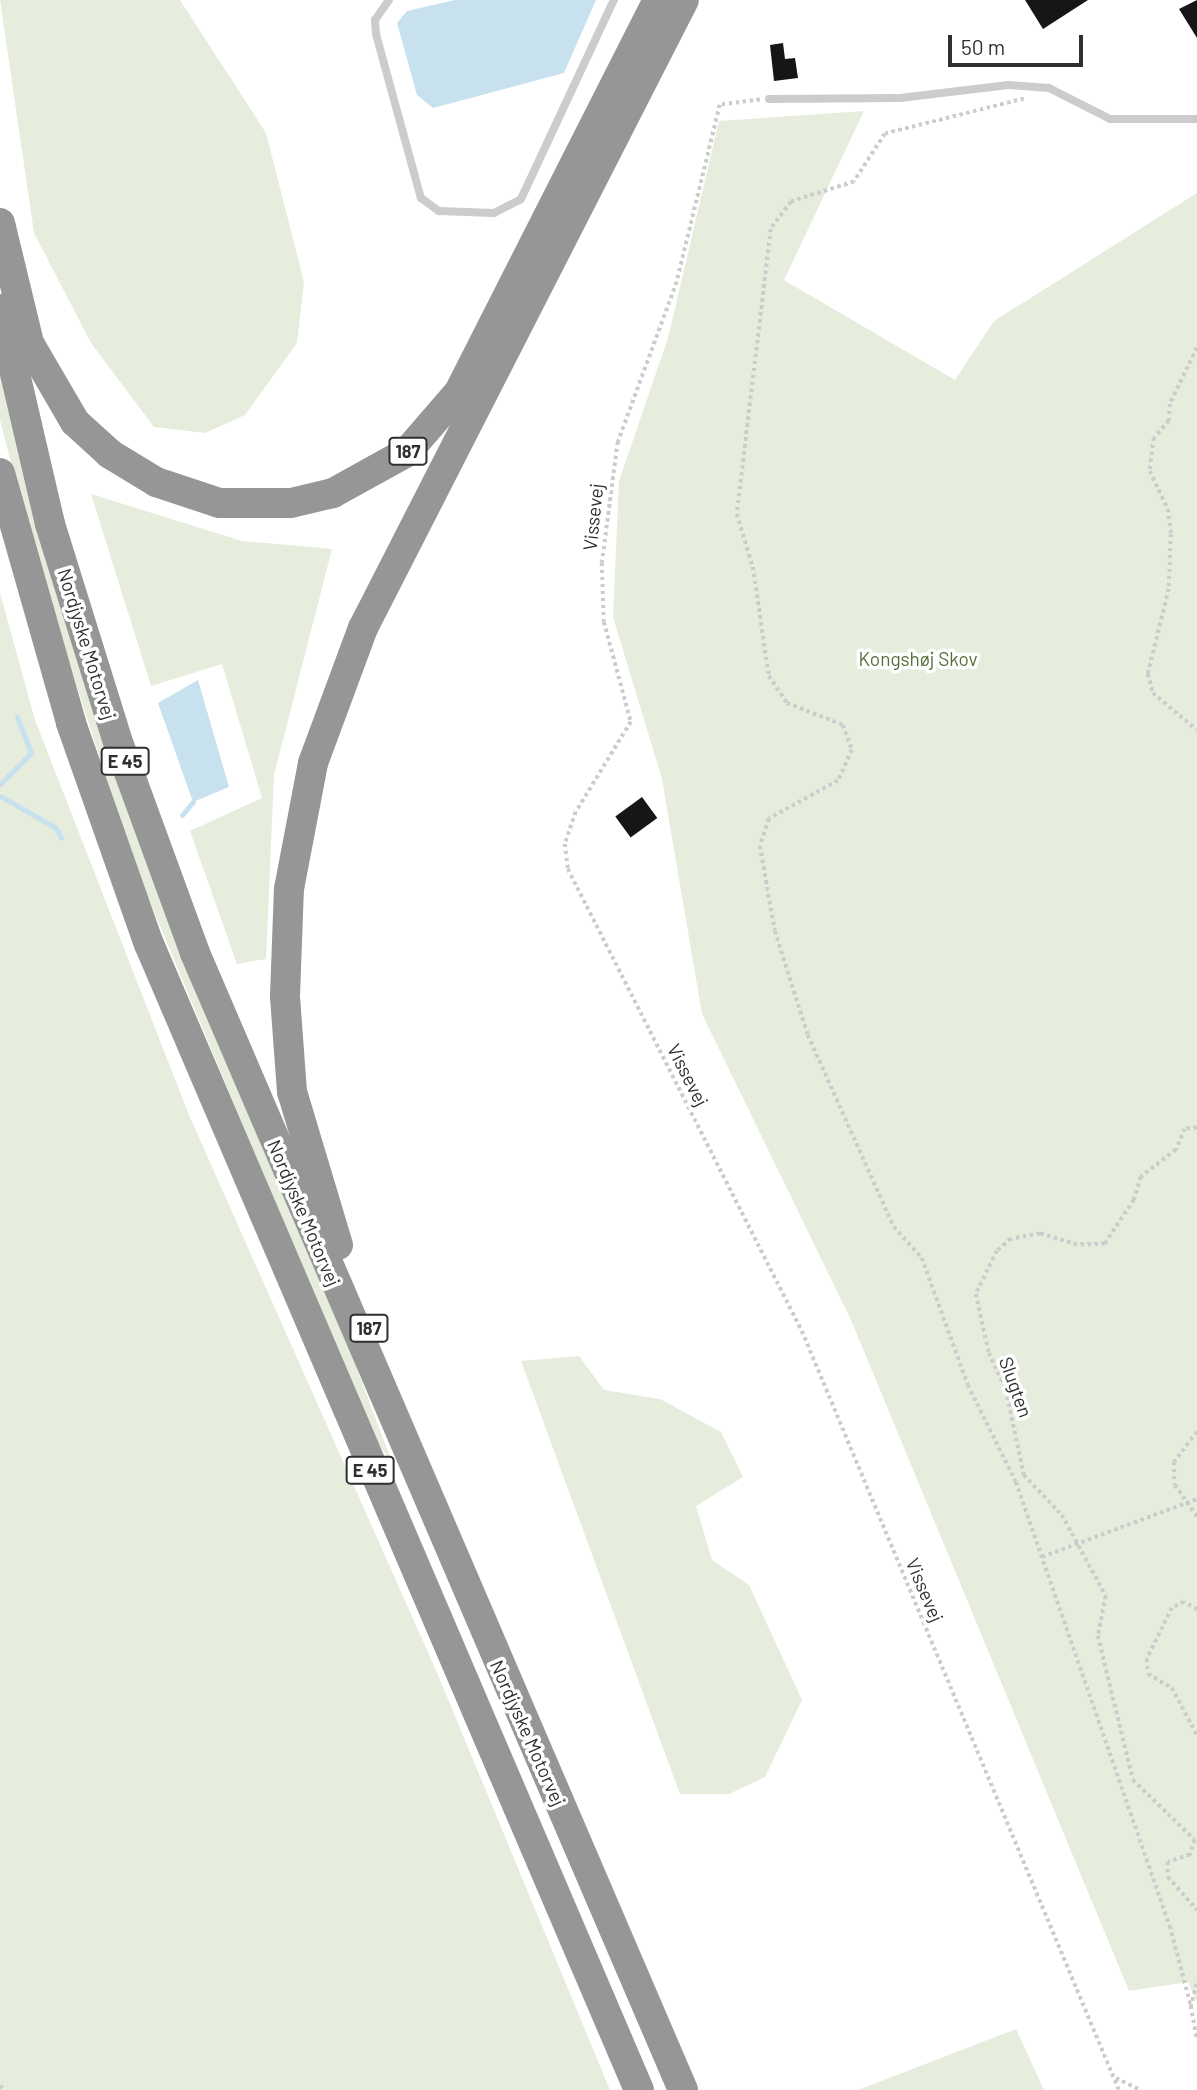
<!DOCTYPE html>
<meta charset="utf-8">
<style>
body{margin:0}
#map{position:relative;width:1197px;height:2090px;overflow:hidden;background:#fff;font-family:Barlow,sans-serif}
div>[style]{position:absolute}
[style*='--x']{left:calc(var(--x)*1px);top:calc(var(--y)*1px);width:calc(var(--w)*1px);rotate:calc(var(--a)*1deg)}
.green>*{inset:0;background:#e6eddc}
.water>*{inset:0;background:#c7e1ee}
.stream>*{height:5px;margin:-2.5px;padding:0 2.5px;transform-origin:2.5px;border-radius:2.5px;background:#c7e1ee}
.building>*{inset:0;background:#161616;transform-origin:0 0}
.path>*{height:3.5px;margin-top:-1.75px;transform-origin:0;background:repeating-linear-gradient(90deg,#ccc 0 3.5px,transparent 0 7px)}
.service>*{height:8px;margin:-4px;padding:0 4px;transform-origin:4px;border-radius:4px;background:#ccc}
.motorway>*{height:30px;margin:-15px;padding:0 15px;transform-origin:15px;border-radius:15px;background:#969696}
span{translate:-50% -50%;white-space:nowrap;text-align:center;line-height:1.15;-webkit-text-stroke:7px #fff;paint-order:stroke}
.shield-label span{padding:2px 5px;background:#fff;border:2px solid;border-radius:5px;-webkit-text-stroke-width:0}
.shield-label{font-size:18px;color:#2f2f2f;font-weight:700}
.street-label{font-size:19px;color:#2f2f2f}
.park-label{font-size:19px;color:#556e39}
.scale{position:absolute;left:948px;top:35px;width:135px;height:32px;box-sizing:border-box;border:4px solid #2f2f2f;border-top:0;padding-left:9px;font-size:21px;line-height:24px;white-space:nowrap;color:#2f2f2f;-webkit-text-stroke:5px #fff;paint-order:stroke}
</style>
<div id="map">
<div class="green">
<i style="clip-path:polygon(0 0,180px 0,266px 133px,304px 282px,297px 343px,245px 415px,205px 433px,154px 427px,91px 343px,34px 233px)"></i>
<i style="clip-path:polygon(864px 111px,784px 280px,955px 380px,994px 321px,1197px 193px,1197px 2003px,1188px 1982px,1129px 1991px,851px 1320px,702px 1014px,662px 779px,613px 617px,619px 481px,668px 338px,719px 121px)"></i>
<i style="clip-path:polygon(0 360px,47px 549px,392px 1462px,372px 1435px,133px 861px,34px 553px,0 420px)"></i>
<i style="clip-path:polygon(91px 494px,242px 541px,332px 549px,274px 775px,266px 959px,237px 964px,190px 831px,262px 798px,222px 664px,151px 686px)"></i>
<i style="clip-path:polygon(0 593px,35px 720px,189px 1115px,438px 1675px,610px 2090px,0 2090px)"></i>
<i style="clip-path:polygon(579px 1356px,604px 1390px,660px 1399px,721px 1432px,743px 1477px,696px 1506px,712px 1560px,749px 1585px,802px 1700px,765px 1777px,729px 1794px,680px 1794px,521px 1361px)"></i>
<i style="clip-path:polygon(1016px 2029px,1044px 2090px,858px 2090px)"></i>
</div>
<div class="water">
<i style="clip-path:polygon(455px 0,596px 0,564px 73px,433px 108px,417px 95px,397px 23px,407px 11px)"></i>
<i style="clip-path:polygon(198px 680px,229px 787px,193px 802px,158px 703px)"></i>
</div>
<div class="stream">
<i style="--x:0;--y:784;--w:44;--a:-45"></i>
<i style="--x:31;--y:753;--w:39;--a:-111"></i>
<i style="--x:0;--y:796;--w:64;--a:29.7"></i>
<i style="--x:56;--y:828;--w:11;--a:63"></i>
<i style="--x:182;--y:815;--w:17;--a:-50"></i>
</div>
<div class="building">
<i style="clip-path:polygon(1025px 0,1088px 0,1043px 29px)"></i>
<i style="clip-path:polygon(1197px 0,1197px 38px,1179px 9px)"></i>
<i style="clip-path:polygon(783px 43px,785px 59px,795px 58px,798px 78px,774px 81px,770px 45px)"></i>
<i style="left:642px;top:797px;width:26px;height:33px;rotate:54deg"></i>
</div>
<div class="path">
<i style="--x:1024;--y:99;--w:143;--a:165.9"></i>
<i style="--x:885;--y:134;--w:57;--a:122.9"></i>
<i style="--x:854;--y:182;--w:66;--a:162.4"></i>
<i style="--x:791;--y:202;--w:34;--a:127"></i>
<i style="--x:771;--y:229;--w:287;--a:96.8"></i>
<i style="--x:737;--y:514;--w:55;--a:73.2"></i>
<i style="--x:753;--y:567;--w:110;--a:81.6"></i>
<i style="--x:769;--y:676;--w:32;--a:56"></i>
<i style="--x:787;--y:703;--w:60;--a:21.4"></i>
<i style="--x:843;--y:725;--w:27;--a:70"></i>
<i style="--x:852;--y:750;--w:34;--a:114"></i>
<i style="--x:838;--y:781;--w:79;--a:151.2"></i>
<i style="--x:769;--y:819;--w:28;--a:108"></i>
<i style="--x:760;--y:846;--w:86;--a:80"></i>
<i style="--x:775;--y:931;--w:109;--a:72.4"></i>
<i style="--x:808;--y:1035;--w:210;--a:65.9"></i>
<i style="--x:894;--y:1227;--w:42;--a:47.9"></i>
<i style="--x:922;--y:1258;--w:135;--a:70.1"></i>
<i style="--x:968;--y:1385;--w:108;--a:63.7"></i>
<i style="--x:1016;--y:1482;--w:470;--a:70.9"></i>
<i style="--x:1170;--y:1926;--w:83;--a:75.3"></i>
<i style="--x:760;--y:100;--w:40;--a:172.9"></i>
<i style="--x:720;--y:105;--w:182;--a:103.7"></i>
<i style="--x:677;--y:282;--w:171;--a:110.2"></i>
<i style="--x:618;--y:442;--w:122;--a:97.5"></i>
<i style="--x:602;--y:563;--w:59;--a:88.1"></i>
<i style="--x:604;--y:622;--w:104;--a:74.9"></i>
<i style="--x:631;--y:722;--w:105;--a:121.4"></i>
<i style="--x:576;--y:812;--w:34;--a:109"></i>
<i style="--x:565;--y:844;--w:25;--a:83"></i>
<i style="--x:568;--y:869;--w:518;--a:63.14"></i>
<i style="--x:802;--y:1331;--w:823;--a:67.33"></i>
<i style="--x:1197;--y:348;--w:62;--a:115.7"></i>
<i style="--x:1170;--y:404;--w:17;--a:93"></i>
<i style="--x:1169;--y:421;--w:23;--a:131"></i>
<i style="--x:1154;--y:438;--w:33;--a:97"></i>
<i style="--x:1150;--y:471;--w:42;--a:64.7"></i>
<i style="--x:1168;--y:509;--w:25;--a:83"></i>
<i style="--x:1171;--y:534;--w:55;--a:92.1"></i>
<i style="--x:1169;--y:589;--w:88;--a:103.9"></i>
<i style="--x:1148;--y:674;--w:20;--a:75"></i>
<i style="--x:1153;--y:693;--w:57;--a:40.1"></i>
<i style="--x:1197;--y:1128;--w:12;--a:175"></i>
<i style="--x:1185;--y:1129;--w:23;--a:113"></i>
<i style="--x:1176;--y:1150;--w:44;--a:142.4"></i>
<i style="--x:1141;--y:1177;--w:24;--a:107"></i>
<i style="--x:1134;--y:1200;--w:53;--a:123.4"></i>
<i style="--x:1105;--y:1244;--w:28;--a:178"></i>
<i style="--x:1077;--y:1245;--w:39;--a:-163"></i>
<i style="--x:1040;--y:1234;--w:29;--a:170"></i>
<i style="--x:1011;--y:1239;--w:18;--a:139"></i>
<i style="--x:997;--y:1251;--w:48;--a:116"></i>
<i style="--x:976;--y:1294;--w:60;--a:77.6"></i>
<i style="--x:989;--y:1353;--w:41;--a:65.3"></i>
<i style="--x:1006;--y:1390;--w:87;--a:78"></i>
<i style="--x:1024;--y:1475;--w:55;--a:46.5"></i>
<i style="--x:1062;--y:1515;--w:92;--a:61.5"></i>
<i style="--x:1106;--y:1596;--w:41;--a:101.3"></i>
<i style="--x:1098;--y:1636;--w:148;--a:76.3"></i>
<i style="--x:1133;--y:1780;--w:86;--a:44.1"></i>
<i style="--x:1195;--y:1840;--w:16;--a:108"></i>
<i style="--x:1190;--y:1855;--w:23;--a:162"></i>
<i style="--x:1168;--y:1862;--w:15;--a:90"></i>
<i style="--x:1168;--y:1877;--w:44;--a:48.7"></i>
<i style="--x:1197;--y:1432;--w:38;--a:127"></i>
<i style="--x:1174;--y:1462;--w:23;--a:88"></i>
<i style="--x:1175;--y:1485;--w:39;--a:55"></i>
<i style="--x:1042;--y:1557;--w:165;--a:-20.5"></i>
<i style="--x:1197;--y:1610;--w:15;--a:-148"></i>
<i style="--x:1184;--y:1602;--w:13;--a:153"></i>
<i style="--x:1172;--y:1608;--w:57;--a:116.1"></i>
<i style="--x:1147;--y:1659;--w:15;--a:86"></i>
<i style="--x:1148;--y:1674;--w:28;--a:30"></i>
<i style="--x:1172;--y:1688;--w:53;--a:62"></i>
<i style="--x:1197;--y:1984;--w:23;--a:105"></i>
<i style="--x:1191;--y:2006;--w:34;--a:80"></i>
<i style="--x:1116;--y:2078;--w:28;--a:26"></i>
<i style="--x:0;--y:2086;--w:7;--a:34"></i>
</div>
<div class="service">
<i style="--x:389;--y:0;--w:24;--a:125"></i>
<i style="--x:375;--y:20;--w:14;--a:86"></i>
<i style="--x:376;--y:34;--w:170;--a:74.7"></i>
<i style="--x:421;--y:198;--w:22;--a:36"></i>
<i style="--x:439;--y:211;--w:55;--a:2.1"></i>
<i style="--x:494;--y:213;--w:30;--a:-27"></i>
<i style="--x:521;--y:199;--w:220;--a:-65"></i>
<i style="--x:769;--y:99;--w:131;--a:-0.4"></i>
<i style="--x:900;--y:98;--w:109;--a:-6.9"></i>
<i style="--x:1008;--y:85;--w:41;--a:4.2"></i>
<i style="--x:1049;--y:88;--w:68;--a:26.9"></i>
<i style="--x:1110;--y:119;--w:87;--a:0"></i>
</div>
<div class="motorway">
<i style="--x:0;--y:223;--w:123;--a:76.4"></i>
<i style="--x:29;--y:343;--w:91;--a:59.8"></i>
<i style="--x:75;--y:422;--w:47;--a:42.4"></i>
<i style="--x:110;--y:454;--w:54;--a:31.3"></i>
<i style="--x:156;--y:482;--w:66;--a:18.4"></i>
<i style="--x:219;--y:503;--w:72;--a:0"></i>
<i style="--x:291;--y:503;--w:43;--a:-13.4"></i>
<i style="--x:333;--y:493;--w:85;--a:-29"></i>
<i style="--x:407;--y:452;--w:79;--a:-49.1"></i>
<i style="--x:459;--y:392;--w:440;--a:-63.1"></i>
<i style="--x:0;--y:309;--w:221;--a:76.9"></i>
<i style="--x:50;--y:524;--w:232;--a:72.7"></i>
<i style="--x:119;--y:745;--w:221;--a:69.9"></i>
<i style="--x:195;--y:953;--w:1237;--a:66.77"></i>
<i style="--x:0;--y:473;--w:260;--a:74.1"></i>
<i style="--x:71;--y:723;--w:234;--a:70.6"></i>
<i style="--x:149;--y:944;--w:1246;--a:66.85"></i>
<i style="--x:338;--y:1245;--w:160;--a:-106.7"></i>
<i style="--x:292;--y:1092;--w:96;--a:-94.2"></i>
<i style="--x:285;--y:996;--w:107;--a:-87.9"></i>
<i style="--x:289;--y:889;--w:128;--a:-79.2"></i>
<i style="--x:313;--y:763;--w:144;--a:-69.7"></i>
<i style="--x:363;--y:628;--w:705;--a:-62.93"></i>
</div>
<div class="shield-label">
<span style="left:408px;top:451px">187</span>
<span style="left:125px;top:761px">E 45</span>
<span style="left:369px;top:1328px">187</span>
<span style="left:370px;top:1470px">E 45</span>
</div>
<div class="street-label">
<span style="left:593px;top:517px;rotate:-84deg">Vissevej</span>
<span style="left:87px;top:644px;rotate:73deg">Nordjyske Motorvej</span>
<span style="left:688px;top:1075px;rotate:63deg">Vissevej</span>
<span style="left:304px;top:1213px;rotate:67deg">Nordjyske Motorvej</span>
<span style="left:1016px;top:1387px;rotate:70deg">Slugten</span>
<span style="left:925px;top:1590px;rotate:67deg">Vissevej</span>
<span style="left:528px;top:1733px;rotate:66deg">Nordjyske Motorvej</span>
</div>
<div class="park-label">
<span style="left:918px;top:659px">Kongshøj Skov</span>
</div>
<div class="scale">50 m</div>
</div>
